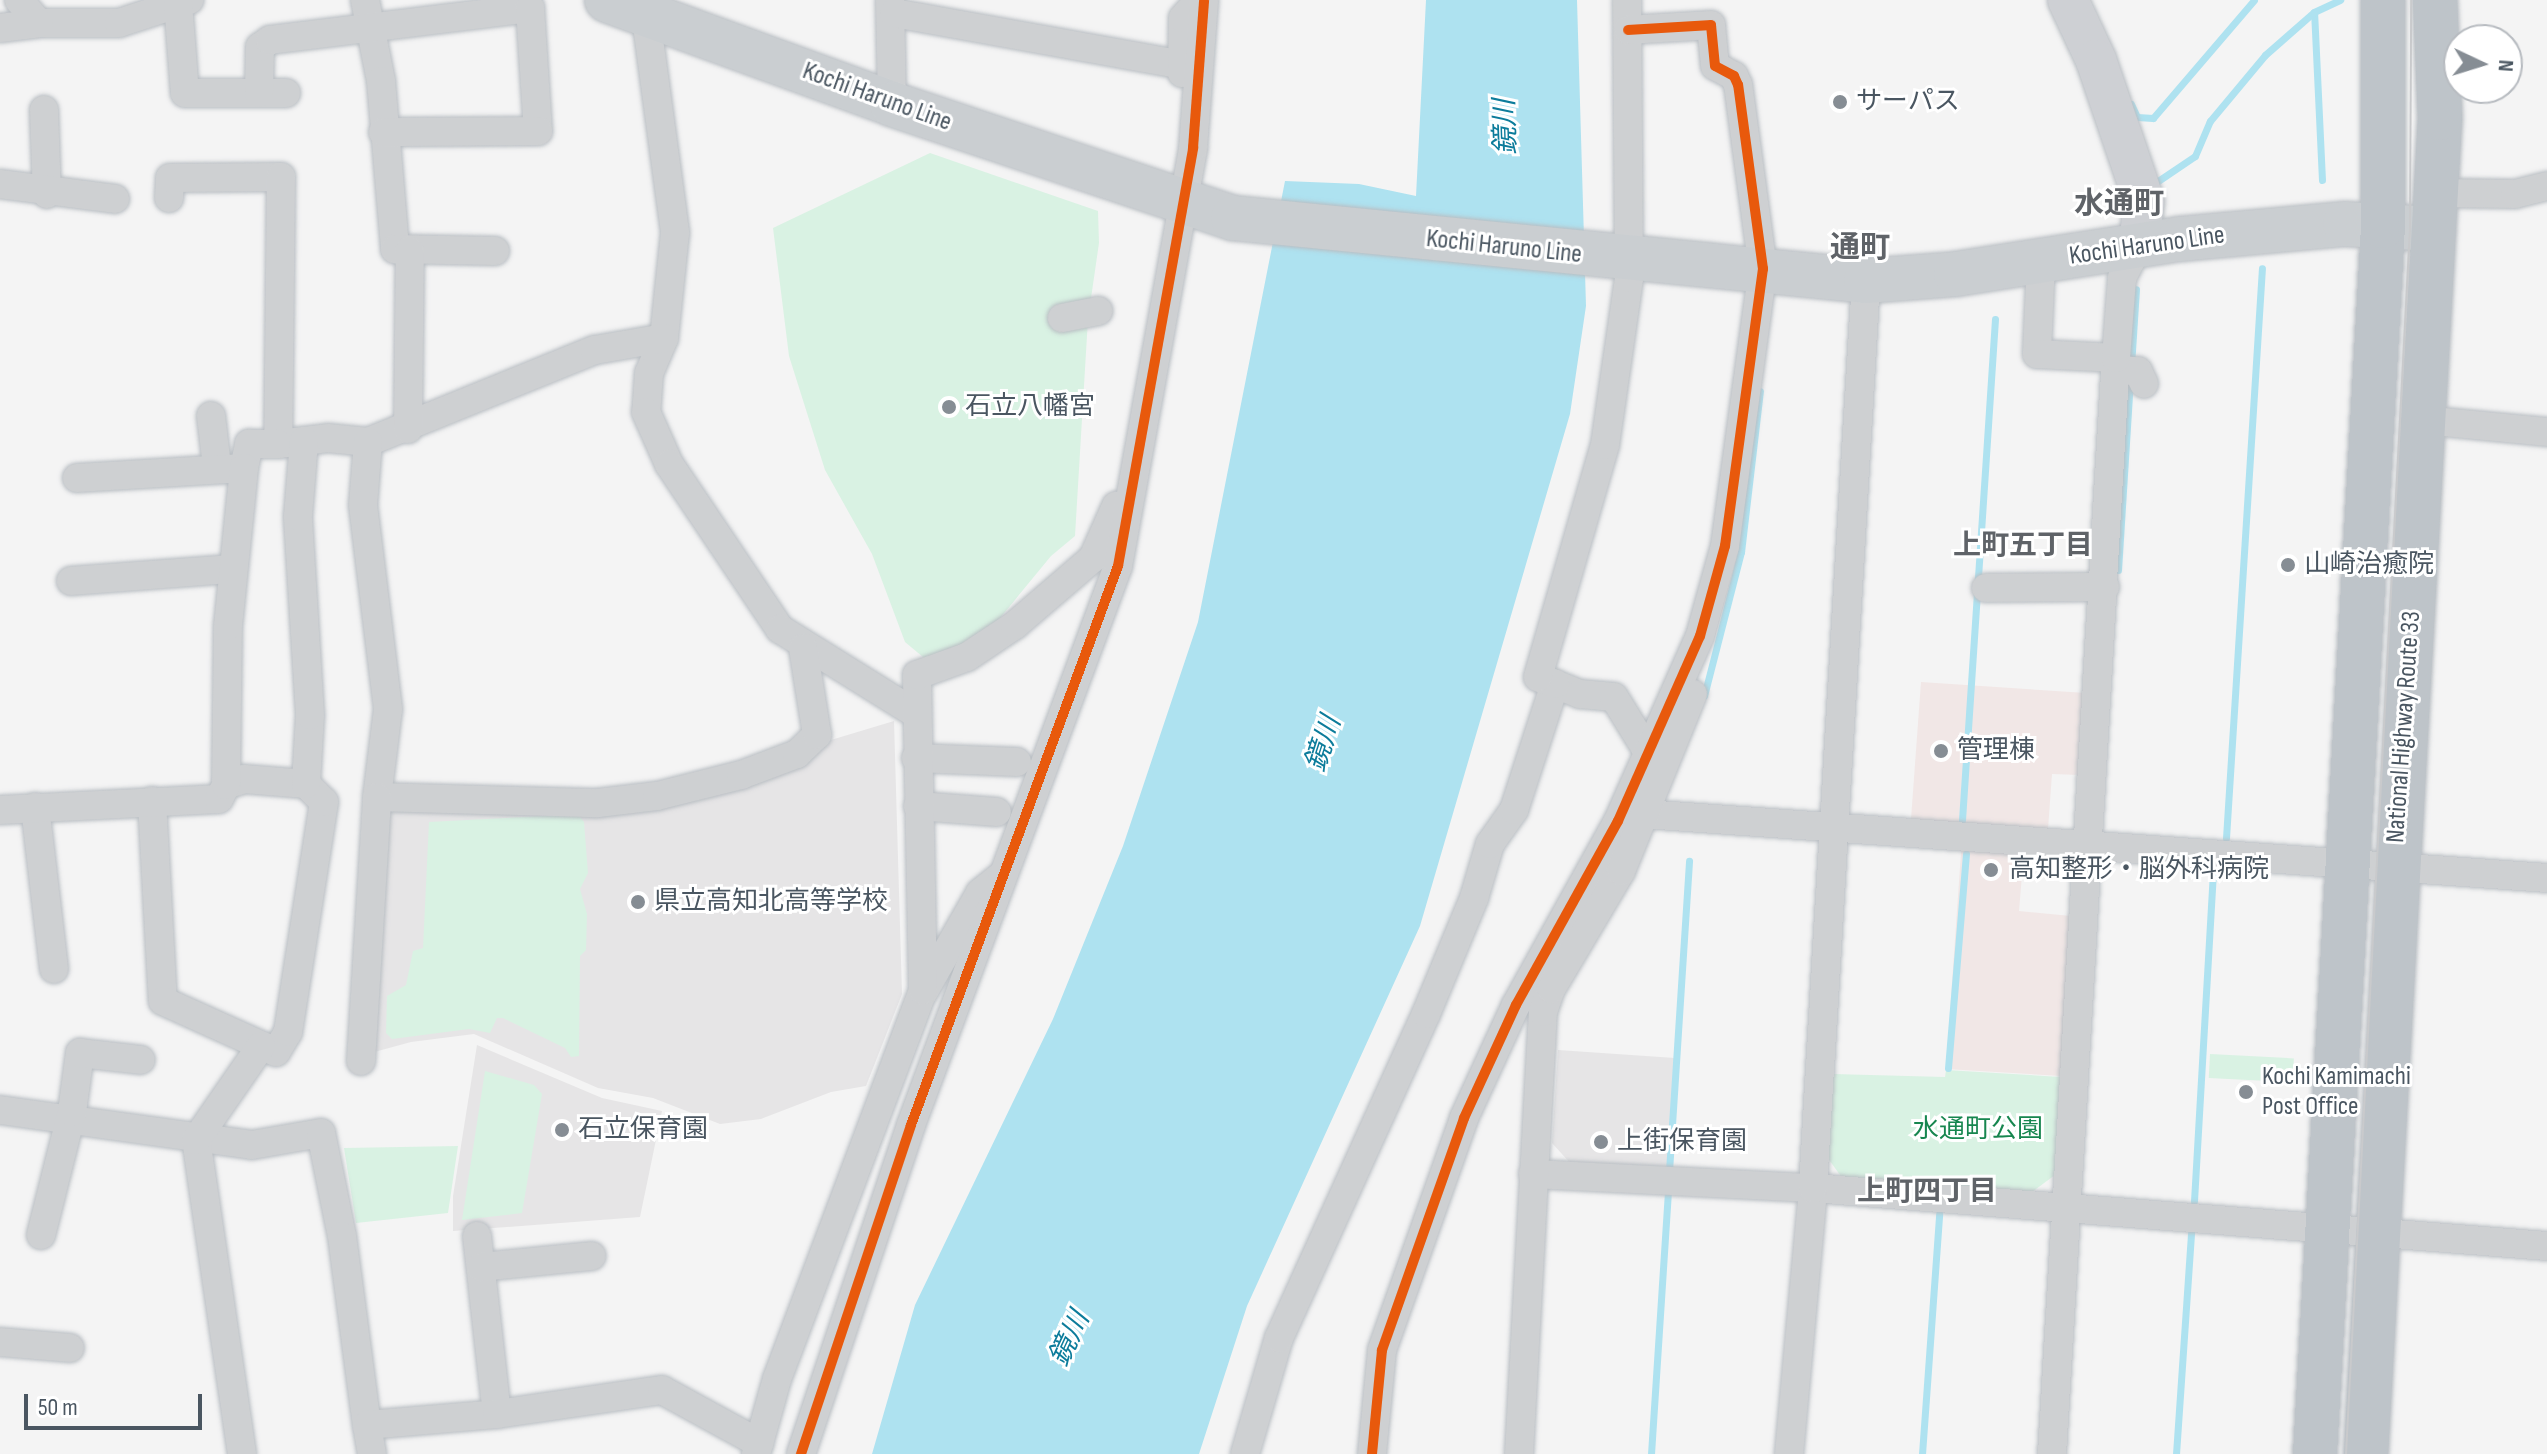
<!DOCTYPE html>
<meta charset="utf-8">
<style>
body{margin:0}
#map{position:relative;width:2547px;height:1454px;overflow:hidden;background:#f4f4f4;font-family:"Sofia Sans Condensed","Noto Sans JP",sans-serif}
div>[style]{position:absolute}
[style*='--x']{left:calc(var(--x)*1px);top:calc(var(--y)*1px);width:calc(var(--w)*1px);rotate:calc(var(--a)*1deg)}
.education>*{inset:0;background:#e6e5e6}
.medical>*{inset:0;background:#f1e7e6}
.green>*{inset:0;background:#d9f2e3;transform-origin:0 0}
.water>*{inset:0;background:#aee2f0}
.stream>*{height:7px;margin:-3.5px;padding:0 3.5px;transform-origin:3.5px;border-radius:3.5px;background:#aee2f0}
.roads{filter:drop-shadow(0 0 2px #b9bec3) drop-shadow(0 0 2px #b9bec3)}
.street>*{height:28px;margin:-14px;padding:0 14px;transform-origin:14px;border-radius:14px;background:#ced0d2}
.secondary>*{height:40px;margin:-20px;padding:0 20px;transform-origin:20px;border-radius:20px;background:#ced0d4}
.primary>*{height:44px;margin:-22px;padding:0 22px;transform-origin:22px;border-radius:22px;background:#caced1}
.highway>*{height:44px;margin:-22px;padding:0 22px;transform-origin:22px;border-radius:22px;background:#bec4c9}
.tram>*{height:2px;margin:-1px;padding:0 1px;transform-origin:1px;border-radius:1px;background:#c9cacc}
.cycleway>*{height:10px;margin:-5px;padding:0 5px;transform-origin:5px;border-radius:5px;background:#e8590c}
.dots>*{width:22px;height:22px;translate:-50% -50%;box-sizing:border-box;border:4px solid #fff;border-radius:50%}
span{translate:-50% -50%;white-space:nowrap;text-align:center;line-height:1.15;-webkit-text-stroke:6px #fff;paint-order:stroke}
.street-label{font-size:26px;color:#4a5661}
.poi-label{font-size:26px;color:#4a5661}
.left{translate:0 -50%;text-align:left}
.park-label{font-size:26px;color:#17864f}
.water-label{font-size:28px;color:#0c7c9b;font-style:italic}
.neighbourhood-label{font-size:28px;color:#5f6368;font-weight:700}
.quarter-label{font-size:30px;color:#5f6368;font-weight:700}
.north{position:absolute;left:2443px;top:24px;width:80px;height:80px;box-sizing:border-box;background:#fff;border:2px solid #b7bbc0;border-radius:50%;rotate:94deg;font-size:22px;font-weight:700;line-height:32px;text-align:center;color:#4a5661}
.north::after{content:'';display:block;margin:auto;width:28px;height:36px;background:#868d94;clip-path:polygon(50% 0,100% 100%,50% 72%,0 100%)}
.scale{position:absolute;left:24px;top:1394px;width:178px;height:36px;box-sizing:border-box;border:4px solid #4a5661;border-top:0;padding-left:10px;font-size:24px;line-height:28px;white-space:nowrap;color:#4a5661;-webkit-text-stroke:6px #fff;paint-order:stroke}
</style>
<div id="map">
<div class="education">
<i style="clip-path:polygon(894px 721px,902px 994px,866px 1086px,831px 1092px,761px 1119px,720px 1124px,653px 1098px,598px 1088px,474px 1034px,411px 1042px,367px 1054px,383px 806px,596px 811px)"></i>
<i style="clip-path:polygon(477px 1045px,602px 1098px,662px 1111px,640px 1217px,453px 1231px,453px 1196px)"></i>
<i style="clip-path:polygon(1558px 1050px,1675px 1058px,1668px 1171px,1571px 1164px,1552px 1143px)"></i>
</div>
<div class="medical">
<i style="clip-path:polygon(1921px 682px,2086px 693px,2080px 775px,2052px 774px,2048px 829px,2026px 827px,2019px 911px,2071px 916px,2061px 1076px,1946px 1069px,1963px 824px,1911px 819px)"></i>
</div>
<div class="green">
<i style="clip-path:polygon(930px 153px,1098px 211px,1099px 243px,1088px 319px,1075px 536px,1051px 556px,982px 640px,929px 662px,905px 642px,872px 554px,825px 470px,789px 356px,773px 228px)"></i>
<i style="clip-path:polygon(578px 814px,584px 822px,588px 873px,580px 889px,587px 914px,586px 950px,580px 956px,579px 1056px,571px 1057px,565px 1048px,503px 1018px,497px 1018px,490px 1033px,469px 1029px,392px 1039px,386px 1033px,387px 996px,406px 985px,413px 951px,423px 948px,429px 822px)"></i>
<i style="left:2210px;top:1054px;width:84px;height:24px;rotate:3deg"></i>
<i style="clip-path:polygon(1946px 1070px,2061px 1077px,2055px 1175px,2032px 1192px,1843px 1179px,1827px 1157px,1833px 1074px,1945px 1077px)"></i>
<i style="clip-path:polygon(485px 1071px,534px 1085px,542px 1094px,522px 1213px,462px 1220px)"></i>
<i style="clip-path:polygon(458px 1146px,448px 1213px,356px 1223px,344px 1148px)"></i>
</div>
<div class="water">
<i style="clip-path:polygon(1426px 0,1577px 0,1586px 306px,1570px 414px,1420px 926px,1247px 1306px,1199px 1454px,872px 1454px,915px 1305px,1053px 1019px,1123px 846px,1198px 622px,1285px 181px,1359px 184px,1416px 196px)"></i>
</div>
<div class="stream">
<i style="--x:2131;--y:104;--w:14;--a:65"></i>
<i style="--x:2137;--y:117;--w:16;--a:4"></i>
<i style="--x:2153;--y:118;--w:155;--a:-49.4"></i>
<i style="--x:2322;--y:180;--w:168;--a:-92.7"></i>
<i style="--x:2314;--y:12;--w:29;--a:-25"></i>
<i style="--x:2155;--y:183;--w:48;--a:-34"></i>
<i style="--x:2195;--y:156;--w:38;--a:-67"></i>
<i style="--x:2210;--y:121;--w:86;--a:-50.2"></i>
<i style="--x:2265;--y:55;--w:65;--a:-41.3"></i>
<i style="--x:2131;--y:366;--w:77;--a:-86.3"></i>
<i style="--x:2118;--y:570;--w:191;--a:-86.4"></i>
<i style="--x:1704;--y:696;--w:149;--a:-75.6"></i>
<i style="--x:1741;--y:552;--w:162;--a:-83.3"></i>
<i style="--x:1962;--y:820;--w:502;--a:-86.23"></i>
<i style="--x:2226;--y:838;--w:571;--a:-86.39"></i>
<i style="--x:1948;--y:1068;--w:215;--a:-85.2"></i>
<i style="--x:1669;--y:1171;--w:311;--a:-86.3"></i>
<i style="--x:2194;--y:1201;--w:332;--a:-86.7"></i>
<i style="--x:1651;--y:1454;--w:261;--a:-86.3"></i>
<i style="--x:1922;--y:1454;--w:241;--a:-85.9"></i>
<i style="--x:2176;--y:1454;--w:222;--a:-86.1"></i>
</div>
<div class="roads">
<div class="street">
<i style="--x:19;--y:0;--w:30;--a:49"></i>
<i style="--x:39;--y:23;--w:80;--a:0"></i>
<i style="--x:119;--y:23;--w:74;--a:-18.2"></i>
<i style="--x:365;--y:0;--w:83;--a:78.8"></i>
<i style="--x:381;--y:81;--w:169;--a:85.2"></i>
<i style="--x:395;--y:249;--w:100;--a:1.1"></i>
<i style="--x:890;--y:0;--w:104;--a:88.9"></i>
<i style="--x:178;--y:3;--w:90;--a:85.6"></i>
<i style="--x:185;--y:93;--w:101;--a:0"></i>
<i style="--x:653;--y:3;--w:29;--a:100"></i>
<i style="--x:648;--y:32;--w:203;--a:82.3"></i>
<i style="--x:675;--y:233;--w:106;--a:96"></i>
<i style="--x:664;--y:338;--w:38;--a:113"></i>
<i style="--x:649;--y:373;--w:39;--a:94"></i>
<i style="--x:646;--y:412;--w:57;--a:66.1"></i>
<i style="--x:669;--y:464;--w:199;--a:56.1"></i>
<i style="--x:780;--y:629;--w:159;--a:31.9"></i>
<i style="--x:894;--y:13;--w:294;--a:10.2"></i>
<i style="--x:0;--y:28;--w:39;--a:-7"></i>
<i style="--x:1182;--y:73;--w:55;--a:-89"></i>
<i style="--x:1183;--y:18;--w:24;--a:-48"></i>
<i style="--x:259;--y:93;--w:46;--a:-88.8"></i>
<i style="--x:260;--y:47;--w:12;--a:-35"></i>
<i style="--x:270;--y:40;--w:262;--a:-7"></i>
<i style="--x:530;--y:8;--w:123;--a:86.3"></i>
<i style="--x:538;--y:131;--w:155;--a:179.6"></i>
<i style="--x:44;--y:110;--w:84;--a:88"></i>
<i style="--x:0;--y:184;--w:116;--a:7.4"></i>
<i style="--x:2436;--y:193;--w:79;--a:0.7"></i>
<i style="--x:2515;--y:194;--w:33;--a:-14"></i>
<i style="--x:169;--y:198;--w:20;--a:-87"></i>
<i style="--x:170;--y:178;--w:111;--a:-0.5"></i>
<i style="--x:281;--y:177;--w:267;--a:90.6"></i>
<i style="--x:278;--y:444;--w:50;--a:-6.8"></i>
<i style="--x:328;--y:438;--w:40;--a:5.7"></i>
<i style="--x:368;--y:442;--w:245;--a:-22.1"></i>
<i style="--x:595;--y:350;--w:70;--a:-9.9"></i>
<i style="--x:2041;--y:261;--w:93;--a:92.5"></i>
<i style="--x:2037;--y:354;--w:79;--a:2.9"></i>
<i style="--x:1062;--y:318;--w:37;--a:-11"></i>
<i style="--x:2116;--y:370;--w:22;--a:3"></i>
<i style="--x:2138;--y:371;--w:14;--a:65"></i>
<i style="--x:211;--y:416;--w:50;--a:83.2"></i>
<i style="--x:2422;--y:420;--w:126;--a:5.5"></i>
<i style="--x:408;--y:429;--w:178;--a:-89.4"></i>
<i style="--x:368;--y:442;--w:63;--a:94.5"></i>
<i style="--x:363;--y:505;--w:206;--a:83"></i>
<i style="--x:388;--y:709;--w:89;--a:97.1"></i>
<i style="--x:377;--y:797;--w:221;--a:1.6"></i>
<i style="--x:598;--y:803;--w:59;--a:-6.8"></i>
<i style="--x:657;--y:796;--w:87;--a:-14"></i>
<i style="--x:741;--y:775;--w:60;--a:-20.6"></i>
<i style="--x:797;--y:754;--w:28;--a:-44"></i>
<i style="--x:817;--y:735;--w:88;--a:-99.1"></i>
<i style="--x:77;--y:478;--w:167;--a:-3.4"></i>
<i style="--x:244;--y:468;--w:25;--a:-78"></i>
<i style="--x:249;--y:444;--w:29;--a:0"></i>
<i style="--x:71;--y:581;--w:161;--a:-4.3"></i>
<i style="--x:1986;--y:588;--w:119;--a:-0.5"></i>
<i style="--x:1555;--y:684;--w:27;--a:22"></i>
<i style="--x:1580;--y:694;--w:34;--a:5"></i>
<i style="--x:1614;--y:697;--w:61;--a:58.4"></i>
<i style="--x:916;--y:758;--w:101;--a:2.3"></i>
<i style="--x:226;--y:785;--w:19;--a:-18"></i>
<i style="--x:244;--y:779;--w:62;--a:4.6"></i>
<i style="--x:152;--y:801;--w:200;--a:86.9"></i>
<i style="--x:163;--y:1001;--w:124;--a:24.3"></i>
<i style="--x:276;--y:1052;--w:23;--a:-59"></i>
<i style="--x:288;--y:1032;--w:233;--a:-81.1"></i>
<i style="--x:324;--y:802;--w:25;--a:-135"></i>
<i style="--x:306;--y:784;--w:69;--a:-86.7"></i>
<i style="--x:310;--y:715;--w:199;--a:-93.5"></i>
<i style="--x:298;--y:516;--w:75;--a:-85.4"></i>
<i style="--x:918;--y:806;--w:79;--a:4.3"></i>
<i style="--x:35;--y:807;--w:163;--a:83.3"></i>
<i style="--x:0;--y:810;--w:219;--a:-2.9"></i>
<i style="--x:219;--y:799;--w:16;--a:-63"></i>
<i style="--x:226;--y:785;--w:159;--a:-89.3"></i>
<i style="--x:228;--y:626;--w:159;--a:-84.2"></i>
<i style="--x:1644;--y:814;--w:905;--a:4.05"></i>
<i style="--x:923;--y:993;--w:115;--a:-60.3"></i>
<i style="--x:980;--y:893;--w:27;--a:-39"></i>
<i style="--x:361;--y:1061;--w:264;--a:-86.5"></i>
<i style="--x:0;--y:1110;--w:254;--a:7.9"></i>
<i style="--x:252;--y:1145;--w:70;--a:-9.9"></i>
<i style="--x:321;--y:1133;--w:105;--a:78.5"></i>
<i style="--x:342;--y:1236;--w:191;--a:82.5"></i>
<i style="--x:1533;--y:1174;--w:280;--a:2.9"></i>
<i style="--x:1813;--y:1188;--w:736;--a:4.52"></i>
<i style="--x:41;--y:1235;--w:127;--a:-75.9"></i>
<i style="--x:72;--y:1112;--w:60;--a:-82.3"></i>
<i style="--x:80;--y:1053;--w:61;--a:6.5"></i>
<i style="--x:477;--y:1236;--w:179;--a:83.6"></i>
<i style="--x:481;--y:1267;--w:111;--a:-5.7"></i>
<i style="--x:0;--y:1342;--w:70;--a:4.9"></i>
<i style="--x:242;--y:1454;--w:317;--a:-98.3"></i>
<i style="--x:196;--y:1140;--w:114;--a:-55.3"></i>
<i style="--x:372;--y:1454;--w:29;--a:-100"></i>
<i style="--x:367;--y:1425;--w:130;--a:-4.8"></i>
<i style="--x:497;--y:1414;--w:167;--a:-8.3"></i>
<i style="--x:662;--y:1390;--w:111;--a:28.7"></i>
<i style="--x:756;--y:1454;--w:78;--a:-74.4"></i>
<i style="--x:777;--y:1379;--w:415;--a:-69.4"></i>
<i style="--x:923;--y:990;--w:315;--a:-91.1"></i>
<i style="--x:917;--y:675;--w:53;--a:-19.8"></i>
<i style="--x:967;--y:657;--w:58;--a:-33.7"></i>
<i style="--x:1015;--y:625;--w:103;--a:-40.7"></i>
<i style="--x:1093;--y:558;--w:57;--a:-66.1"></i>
<i style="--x:801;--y:1454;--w:347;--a:-71.5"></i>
<i style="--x:911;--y:1125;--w:596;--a:-69.68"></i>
<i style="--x:1118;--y:566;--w:425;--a:-79.8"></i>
<i style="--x:1193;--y:148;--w:148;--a:-85.7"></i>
<i style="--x:1245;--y:1454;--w:121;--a:-73.7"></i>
<i style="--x:1279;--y:1338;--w:356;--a:-65.6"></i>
<i style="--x:1426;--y:1014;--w:126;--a:-67.5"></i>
<i style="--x:1474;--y:898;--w:56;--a:-73.5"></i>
<i style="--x:1490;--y:844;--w:42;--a:-54.8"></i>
<i style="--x:1514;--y:810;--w:133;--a:-72"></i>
<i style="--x:1555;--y:684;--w:18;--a:-158"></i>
<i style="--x:1538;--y:677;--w:241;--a:-73.9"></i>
<i style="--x:1605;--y:445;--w:169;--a:-81.8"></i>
<i style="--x:1629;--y:278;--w:278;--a:-90.4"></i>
<i style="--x:1372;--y:1454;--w:104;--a:-84.5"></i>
<i style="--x:1382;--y:1350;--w:246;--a:-70.5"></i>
<i style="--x:1464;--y:1118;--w:124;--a:-65.3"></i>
<i style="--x:1516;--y:1005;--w:210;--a:-61"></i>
<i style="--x:1618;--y:821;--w:202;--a:-66.1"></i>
<i style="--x:1700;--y:636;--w:93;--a:-74.5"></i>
<i style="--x:1725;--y:546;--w:280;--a:-82.2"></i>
<i style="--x:1763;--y:269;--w:186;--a:-97.7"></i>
<i style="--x:1738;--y:85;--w:10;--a:-114"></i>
<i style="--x:1734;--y:76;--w:21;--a:-152"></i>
<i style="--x:1715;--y:66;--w:41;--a:-95.6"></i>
<i style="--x:1711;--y:25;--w:83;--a:176.6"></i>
<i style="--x:1519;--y:1454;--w:443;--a:-86.9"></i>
<i style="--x:1543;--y:1012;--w:24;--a:-71"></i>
<i style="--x:1551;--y:989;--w:137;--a:-59.3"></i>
<i style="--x:1621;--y:871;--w:191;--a:-67.9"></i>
<i style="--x:1789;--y:1454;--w:267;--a:-84.8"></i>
<i style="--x:1813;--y:1188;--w:909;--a:-86.66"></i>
<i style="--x:2052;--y:1454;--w:1098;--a:-86.66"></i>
<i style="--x:2116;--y:358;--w:80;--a:-85.7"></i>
<i style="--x:2122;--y:278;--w:37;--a:-63"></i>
</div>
<div class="secondary">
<i style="--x:2068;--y:0;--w:66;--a:65"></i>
<i style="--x:2096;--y:60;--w:149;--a:71.2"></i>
<i style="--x:2144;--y:201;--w:44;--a:96.5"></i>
</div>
<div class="primary">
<i style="--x:607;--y:0;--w:303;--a:20"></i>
<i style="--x:892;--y:104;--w:360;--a:18.5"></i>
<i style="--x:1233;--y:218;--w:636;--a:5.68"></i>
<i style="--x:1866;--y:281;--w:90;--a:-4.4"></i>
<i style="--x:1956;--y:274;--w:227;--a:-8.9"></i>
<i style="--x:2180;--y:239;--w:166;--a:-5.2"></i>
<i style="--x:2345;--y:224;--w:89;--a:3.2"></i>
</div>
<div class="highway">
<i style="--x:2315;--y:1454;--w:1230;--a:-86.83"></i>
<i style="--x:2383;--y:226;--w:226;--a:-90"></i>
<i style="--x:2366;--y:1454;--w:1338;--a:-86.83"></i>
<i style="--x:2440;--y:118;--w:118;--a:-92.4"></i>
</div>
</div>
<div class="tram">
<i style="--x:2346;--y:1454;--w:1228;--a:-87.01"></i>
<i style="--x:2410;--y:228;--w:228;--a:-89.7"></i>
</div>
<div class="cycleway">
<i style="--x:801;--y:1454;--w:347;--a:-71.5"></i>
<i style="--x:911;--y:1125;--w:596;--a:-69.68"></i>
<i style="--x:1118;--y:566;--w:425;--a:-79.8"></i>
<i style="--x:1193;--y:148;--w:148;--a:-85.7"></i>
<i style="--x:1372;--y:1454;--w:104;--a:-84.5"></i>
<i style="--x:1382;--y:1350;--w:246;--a:-70.5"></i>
<i style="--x:1464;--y:1118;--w:124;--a:-65.3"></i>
<i style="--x:1516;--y:1005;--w:210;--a:-61"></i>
<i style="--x:1618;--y:821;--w:202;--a:-66.1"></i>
<i style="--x:1700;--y:636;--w:93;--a:-74.5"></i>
<i style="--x:1725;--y:546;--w:280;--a:-82.2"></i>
<i style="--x:1763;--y:269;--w:186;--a:-97.7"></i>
<i style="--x:1738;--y:85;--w:10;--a:-114"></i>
<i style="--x:1734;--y:76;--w:21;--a:-152"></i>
<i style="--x:1715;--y:66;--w:41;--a:-95.6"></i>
<i style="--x:1711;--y:25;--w:83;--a:176.6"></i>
</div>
<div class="dots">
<i style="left:1840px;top:102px;background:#868d94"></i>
<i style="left:949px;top:407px;background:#868d94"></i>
<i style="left:2288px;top:565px;background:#868d94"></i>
<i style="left:1941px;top:751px;background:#868d94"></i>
<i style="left:1991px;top:870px;background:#868d94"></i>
<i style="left:638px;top:902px;background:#868d94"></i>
<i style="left:2246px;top:1092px;background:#868d94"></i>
<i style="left:562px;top:1130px;background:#868d94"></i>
<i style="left:1601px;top:1142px;background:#868d94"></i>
</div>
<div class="street-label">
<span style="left:877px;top:97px;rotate:20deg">Kochi Haruno Line</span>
<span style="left:2147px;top:246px;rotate:-8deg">Kochi Haruno Line</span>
<span style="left:1504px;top:247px;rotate:6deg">Kochi Haruno Line</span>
<span style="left:2404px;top:727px;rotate:-86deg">National Highway Route 33</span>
</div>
<div class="poi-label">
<span class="left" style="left:1856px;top:102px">サーパス</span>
<span class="left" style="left:965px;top:407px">石立八幡宮</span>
<span class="left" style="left:2304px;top:565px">山崎治癒院</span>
<span class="left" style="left:1957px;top:751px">管理棟</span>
<span class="left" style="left:2009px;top:870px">高知整形・脳外科病院</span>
<span class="left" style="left:654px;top:902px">県立高知北高等学校</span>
<span class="left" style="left:2262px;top:1092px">Kochi Kamimachi<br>Post Office</span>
<span class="left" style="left:578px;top:1130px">石立保育園</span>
<span class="left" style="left:1617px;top:1142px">上街保育園</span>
</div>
<div class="park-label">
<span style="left:1978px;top:1130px">水通町公園</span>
</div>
<div class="water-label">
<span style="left:1506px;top:127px;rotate:-92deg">鏡川</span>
<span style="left:1324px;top:744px;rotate:-72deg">鏡川</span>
<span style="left:1070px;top:1339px;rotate:-65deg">鏡川</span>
</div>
<div class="neighbourhood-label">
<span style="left:2023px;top:546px">上町五丁目</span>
<span style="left:1927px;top:1192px">上町四丁目</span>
</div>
<div class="quarter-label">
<span style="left:2119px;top:204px">水通町</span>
<span style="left:1860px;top:248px">通町</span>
</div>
<div class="north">N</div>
<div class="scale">50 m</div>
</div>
